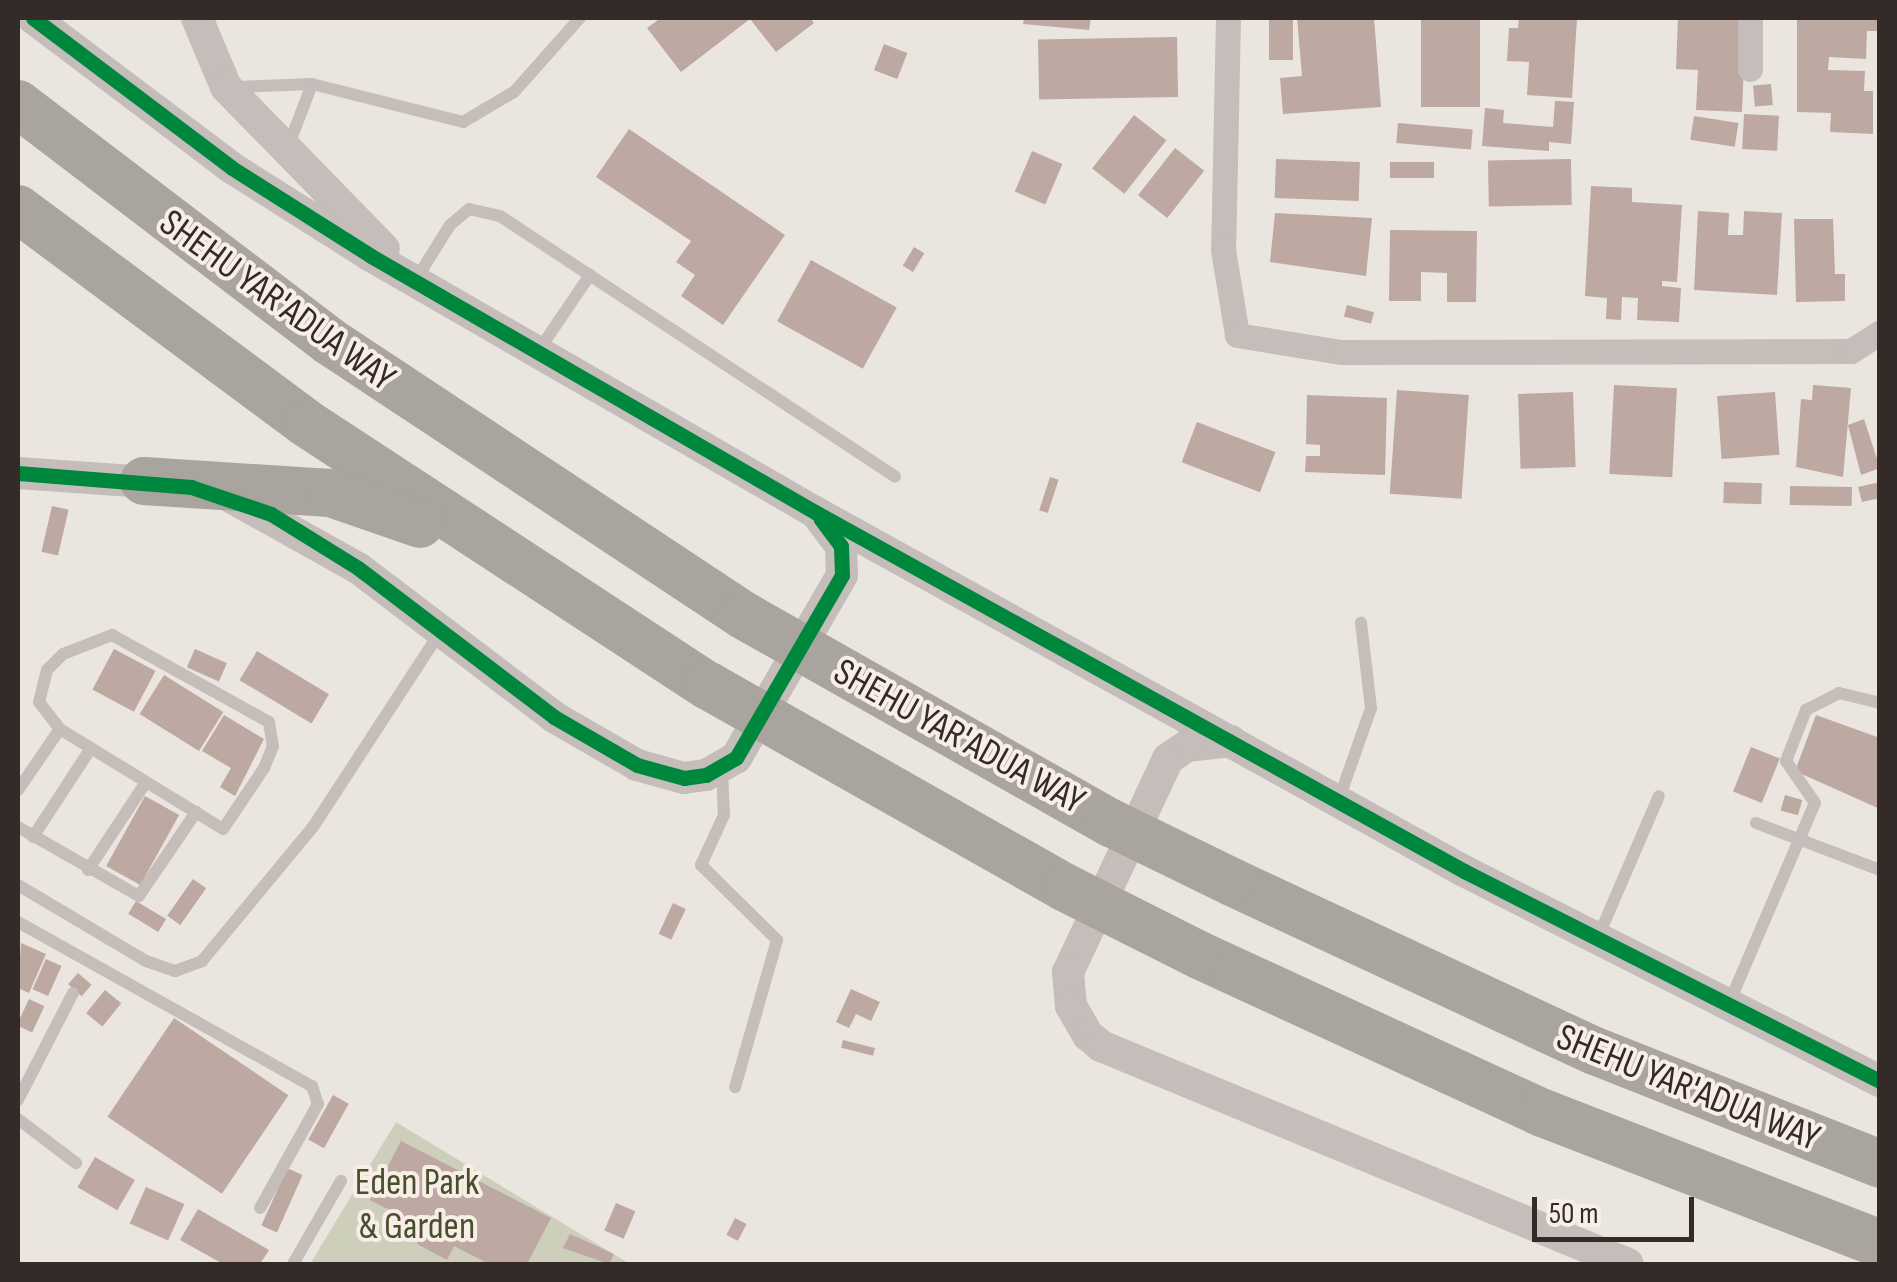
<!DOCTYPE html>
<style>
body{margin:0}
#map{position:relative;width:1897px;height:1282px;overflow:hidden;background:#ebe5e0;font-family:"Sofia Sans Condensed",sans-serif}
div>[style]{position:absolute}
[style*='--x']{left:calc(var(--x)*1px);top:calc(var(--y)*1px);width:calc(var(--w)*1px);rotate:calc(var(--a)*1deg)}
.green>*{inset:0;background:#cecfbb}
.building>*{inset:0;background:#bda8a2;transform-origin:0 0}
.service>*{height:12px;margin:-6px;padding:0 6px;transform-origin:6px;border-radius:6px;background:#c4bdb9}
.minor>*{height:25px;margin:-12.5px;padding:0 12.5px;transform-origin:12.5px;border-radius:12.5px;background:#c4bdb9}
.tertiary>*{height:32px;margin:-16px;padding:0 16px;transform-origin:16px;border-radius:16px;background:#c4bdb9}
.motorway>*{height:48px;margin:-24px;padding:0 24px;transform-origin:24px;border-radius:24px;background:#aaa49f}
.motorway-bridge>*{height:48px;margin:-24px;padding:0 24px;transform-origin:24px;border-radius:24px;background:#aaa49f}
.cycleway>*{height:15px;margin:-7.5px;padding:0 7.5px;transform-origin:7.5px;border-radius:7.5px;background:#00873e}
span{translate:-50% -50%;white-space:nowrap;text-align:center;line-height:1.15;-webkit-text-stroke:8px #f8eee7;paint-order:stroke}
.street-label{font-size:38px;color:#342a28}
.park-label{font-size:38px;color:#47502d}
.frame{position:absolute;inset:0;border:20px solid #342a28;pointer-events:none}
.scale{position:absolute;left:1532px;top:1197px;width:162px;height:45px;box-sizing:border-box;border:5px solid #342a28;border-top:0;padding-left:12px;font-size:30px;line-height:35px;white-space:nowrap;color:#342a28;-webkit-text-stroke:8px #f8eee7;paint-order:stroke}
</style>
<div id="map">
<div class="green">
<i style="clip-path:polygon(396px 1122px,630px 1264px,310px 1264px)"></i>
</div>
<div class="building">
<i style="clip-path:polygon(661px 18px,810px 18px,814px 23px,776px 52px,750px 19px,681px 72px,647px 28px)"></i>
<i style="clip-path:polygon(1024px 18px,1091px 18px,1089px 30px,1023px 24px)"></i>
<i style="left:1269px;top:18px;width:24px;height:42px"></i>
<i style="clip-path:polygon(1297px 18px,1374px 18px,1381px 107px,1283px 114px,1280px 78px,1302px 76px)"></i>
<i style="left:1421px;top:18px;width:59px;height:89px"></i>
<i style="clip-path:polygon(1519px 18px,1577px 18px,1572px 98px,1527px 95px,1529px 62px,1507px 61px,1509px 28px,1518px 28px)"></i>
<i style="clip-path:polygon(1678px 18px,1746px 18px,1742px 112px,1696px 110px,1698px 70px,1676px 69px)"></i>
<i style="clip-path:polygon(1797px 18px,1880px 18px,1880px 31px,1867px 31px,1866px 59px,1829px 57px,1828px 70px,1865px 71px,1864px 91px,1873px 91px,1873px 134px,1830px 132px,1831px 113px,1797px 112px)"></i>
<i style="left:1177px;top:37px;width:60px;height:139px;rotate:89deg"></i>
<i style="left:884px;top:44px;width:25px;height:28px;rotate:21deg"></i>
<i style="left:1771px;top:84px;width:21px;height:18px;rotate:85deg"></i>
<i style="clip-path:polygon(1555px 101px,1574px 102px,1571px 144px,1549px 142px,1549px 151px,1482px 146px,1485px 108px,1504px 110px,1503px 123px,1553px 127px)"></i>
<i style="left:1744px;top:114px;width:35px;height:35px;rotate:3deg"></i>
<i style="left:1134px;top:115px;width:41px;height:68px;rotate:38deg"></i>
<i style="left:1694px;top:116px;width:45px;height:24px;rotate:9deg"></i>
<i style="left:1398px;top:123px;width:75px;height:20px;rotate:5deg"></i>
<i style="clip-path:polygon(629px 129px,785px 235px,723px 325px,681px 296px,695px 275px,676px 262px,691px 241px,596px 177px)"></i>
<i style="left:1175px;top:148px;width:37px;height:60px;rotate:38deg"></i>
<i style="left:1032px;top:151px;width:33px;height:44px;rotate:23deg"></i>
<i style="left:1276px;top:159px;width:84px;height:39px;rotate:2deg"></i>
<i style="left:1571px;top:159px;width:46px;height:83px;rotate:89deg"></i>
<i style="left:1390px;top:162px;width:44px;height:16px"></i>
<i style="clip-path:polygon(1591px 186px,1632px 188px,1632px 202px,1682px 205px,1677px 282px,1662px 281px,1662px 286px,1681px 288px,1679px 322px,1637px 320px,1638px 298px,1622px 297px,1621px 320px,1606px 319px,1607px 298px,1585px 296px)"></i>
<i style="clip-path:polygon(1698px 211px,1729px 213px,1728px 235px,1743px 235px,1744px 211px,1782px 213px,1777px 295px,1694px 290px)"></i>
<i style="clip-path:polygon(1275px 213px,1372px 218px,1366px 276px,1270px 262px)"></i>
<i style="clip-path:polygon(1794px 219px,1833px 219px,1835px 274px,1845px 274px,1845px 301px,1796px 302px)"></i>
<i style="clip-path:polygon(1390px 230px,1477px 231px,1476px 302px,1447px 302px,1447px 273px,1421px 272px,1421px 301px,1389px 301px)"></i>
<i style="left:914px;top:247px;width:12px;height:22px;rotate:31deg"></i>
<i style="left:811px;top:260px;width:98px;height:70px;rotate:29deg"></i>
<i style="left:1347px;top:305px;width:28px;height:12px;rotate:15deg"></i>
<i style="left:1614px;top:385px;width:63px;height:89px;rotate:3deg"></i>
<i style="clip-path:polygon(1813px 385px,1851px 388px,1843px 477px,1796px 467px,1801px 399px,1812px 400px)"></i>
<i style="left:1397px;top:390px;width:72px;height:104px;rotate:4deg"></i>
<i style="left:1573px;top:392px;width:75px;height:55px;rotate:88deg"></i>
<i style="left:1775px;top:392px;width:63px;height:58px;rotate:86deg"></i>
<i style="clip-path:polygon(1307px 395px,1387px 398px,1385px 475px,1305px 472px,1306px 456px,1320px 456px,1320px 445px,1306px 444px)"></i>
<i style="clip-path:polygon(1864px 419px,1880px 468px,1861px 475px,1848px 425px)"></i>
<i style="left:1197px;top:422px;width:84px;height:43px;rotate:21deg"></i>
<i style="left:1050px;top:477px;width:9px;height:35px;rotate:18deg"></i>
<i style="left:1724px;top:482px;width:38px;height:21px;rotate:2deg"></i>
<i style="clip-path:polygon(1880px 482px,1880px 498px,1862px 502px,1858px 487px)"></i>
<i style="left:1790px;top:486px;width:62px;height:19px;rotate:1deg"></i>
<i style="left:52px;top:506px;width:17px;height:47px;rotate:13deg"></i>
<i style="left:114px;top:649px;width:47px;height:46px;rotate:28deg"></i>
<i style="left:195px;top:649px;width:35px;height:20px;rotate:24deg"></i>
<i style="left:257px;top:651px;width:84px;height:34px;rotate:31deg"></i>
<i style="left:164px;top:675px;width:70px;height:46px;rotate:32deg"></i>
<i style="clip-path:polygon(224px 715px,264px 739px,235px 796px,220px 787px,231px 768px,202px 751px)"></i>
<i style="clip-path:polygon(1816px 715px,1880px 738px,1880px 809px,1795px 771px)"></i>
<i style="left:1751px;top:747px;width:31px;height:48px;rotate:22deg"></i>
<i style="left:1785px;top:795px;width:18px;height:16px;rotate:16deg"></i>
<i style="left:145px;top:796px;width:39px;height:80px;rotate:29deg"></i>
<i style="left:193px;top:879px;width:16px;height:45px;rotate:35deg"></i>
<i style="left:136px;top:901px;width:35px;height:15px;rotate:31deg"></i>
<i style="left:673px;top:903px;width:14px;height:34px;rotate:25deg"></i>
<i style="clip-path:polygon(21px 943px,46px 954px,29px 993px,18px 988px)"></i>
<i style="left:46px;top:959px;width:17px;height:33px;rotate:24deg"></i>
<i style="left:78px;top:973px;width:18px;height:15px;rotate:41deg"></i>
<i style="clip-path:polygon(851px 989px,880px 1002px,871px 1021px,856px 1014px,849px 1028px,836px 1022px)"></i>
<i style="left:105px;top:990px;width:21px;height:30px;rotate:39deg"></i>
<i style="left:29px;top:999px;width:17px;height:29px;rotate:25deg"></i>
<i style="left:174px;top:1018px;width:138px;height:119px;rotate:34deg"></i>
<i style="left:843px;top:1040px;width:33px;height:8px;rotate:14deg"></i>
<i style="left:333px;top:1095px;width:18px;height:51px;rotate:29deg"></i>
<i style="clip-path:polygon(401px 1141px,551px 1218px,527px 1264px,489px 1264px,454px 1246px,447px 1260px,417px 1244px,425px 1228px,370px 1200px)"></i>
<i style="left:95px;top:1157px;width:46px;height:35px;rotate:30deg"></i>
<i style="left:287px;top:1168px;width:17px;height:63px;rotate:24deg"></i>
<i style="left:146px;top:1187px;width:42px;height:40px;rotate:24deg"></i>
<i style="left:616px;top:1203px;width:21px;height:30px;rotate:23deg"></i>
<i style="clip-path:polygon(198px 1209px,269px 1250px,260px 1264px,223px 1264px,180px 1240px)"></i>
<i style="left:735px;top:1218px;width:13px;height:19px;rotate:27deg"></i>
<i style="clip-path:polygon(570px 1234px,614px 1254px,609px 1264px,563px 1248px)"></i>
</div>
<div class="service">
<i style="--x:235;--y:87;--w:77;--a:-2.2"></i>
<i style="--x:312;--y:84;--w:156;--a:14.1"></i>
<i style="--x:463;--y:122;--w:59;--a:-30.5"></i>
<i style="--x:514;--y:92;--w:99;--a:-48.3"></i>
<i style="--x:288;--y:147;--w:67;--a:-69.1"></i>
<i style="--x:417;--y:278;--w:62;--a:-58.1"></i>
<i style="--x:450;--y:225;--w:25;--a:-40"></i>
<i style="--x:469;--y:209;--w:32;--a:13"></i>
<i style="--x:500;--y:216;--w:473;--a:33.4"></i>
<i style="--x:539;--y:350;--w:91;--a:-55.8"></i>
<i style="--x:112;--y:635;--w:179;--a:29"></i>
<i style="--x:269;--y:722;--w:24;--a:81"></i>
<i style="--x:273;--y:746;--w:24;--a:112"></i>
<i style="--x:264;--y:768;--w:73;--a:123.9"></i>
<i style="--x:223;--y:829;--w:191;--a:-148.5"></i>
<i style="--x:60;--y:729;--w:34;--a:-128"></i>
<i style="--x:39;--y:702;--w:33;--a:-76"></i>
<i style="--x:47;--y:670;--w:23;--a:-45"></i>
<i style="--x:63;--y:654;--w:53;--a:-21.2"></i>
<i style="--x:722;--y:771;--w:44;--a:87.4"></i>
<i style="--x:724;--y:815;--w:55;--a:114.7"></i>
<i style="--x:701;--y:865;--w:107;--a:44.6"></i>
<i style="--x:777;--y:940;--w:153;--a:105.9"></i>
<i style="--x:18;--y:790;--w:74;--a:-55.5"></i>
<i style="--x:1339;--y:799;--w:96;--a:-70.6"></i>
<i style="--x:1371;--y:708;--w:86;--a:-96.7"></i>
<i style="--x:1756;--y:823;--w:133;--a:20.8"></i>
<i style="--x:18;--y:827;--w:139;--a:29.7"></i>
<i style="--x:139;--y:896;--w:102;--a:-55.8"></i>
<i style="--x:33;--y:837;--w:106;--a:-56.9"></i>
<i style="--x:88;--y:870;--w:105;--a:-56.6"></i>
<i style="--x:18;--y:885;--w:149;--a:30.7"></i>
<i style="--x:146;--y:961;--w:31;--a:19"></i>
<i style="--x:175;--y:971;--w:29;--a:-20"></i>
<i style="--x:202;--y:961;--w:174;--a:-50.4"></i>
<i style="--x:313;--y:827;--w:233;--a:-56.9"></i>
<i style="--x:18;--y:922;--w:337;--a:29.2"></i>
<i style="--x:312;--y:1086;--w:19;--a:72"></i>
<i style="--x:318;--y:1104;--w:119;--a:119.1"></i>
<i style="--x:1599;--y:935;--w:151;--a:-66.7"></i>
<i style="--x:1730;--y:1001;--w:215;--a:-66.8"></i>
<i style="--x:1815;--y:803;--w:51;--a:-124.6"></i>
<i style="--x:1786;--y:761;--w:55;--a:-68.6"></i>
<i style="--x:1806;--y:710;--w:37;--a:-27"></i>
<i style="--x:1839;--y:693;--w:42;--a:13.7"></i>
<i style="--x:18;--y:1100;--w:120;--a:-62.8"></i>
<i style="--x:18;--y:1119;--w:73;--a:37.2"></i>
<i style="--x:293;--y:1264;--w:96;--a:-60"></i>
</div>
<div class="minor">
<i style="--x:1228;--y:18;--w:232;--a:91.2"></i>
<i style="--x:1223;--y:250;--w:86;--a:80.6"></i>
<i style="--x:1237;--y:335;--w:105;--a:9.3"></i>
<i style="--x:1341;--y:352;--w:510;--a:-0.11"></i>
<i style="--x:1851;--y:351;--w:35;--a:-33"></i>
<i style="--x:1750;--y:18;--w:51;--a:90"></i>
</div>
<div class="tertiary">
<i style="--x:33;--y:18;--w:249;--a:37"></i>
<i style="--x:232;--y:168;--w:165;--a:32.3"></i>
<i style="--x:371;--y:256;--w:513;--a:29.97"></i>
<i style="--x:815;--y:512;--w:742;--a:28.95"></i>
<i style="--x:1464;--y:871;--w:466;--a:26.8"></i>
<i style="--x:197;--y:18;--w:75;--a:67.2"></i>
<i style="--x:226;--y:87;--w:226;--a:45.7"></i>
<i style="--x:18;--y:473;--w:143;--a:4"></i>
<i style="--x:229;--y:496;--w:148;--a:29.2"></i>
<i style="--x:358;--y:568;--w:246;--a:37.2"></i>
<i style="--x:554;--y:717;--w:96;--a:30"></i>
<i style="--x:637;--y:765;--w:49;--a:15.5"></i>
<i style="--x:684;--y:778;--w:22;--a:-8"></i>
<i style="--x:706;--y:775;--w:34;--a:-30"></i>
<i style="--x:736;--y:758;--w:211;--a:-59.9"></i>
<i style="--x:842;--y:575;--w:29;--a:-92"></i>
<i style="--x:841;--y:546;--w:39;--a:-127"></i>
<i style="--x:1231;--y:741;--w:44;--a:173.5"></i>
<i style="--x:1187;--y:746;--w:23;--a:146"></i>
<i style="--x:1168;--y:759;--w:235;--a:115.1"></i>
<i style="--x:1068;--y:972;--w:34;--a:85"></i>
<i style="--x:1071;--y:1006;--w:34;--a:60"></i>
<i style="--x:1088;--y:1035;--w:17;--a:40"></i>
<i style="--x:1101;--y:1046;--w:570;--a:22.47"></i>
</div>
<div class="motorway">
<i style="--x:18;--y:104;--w:391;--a:37.3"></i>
<i style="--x:329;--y:341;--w:496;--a:33.5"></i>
<i style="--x:18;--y:209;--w:359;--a:36.6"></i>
<i style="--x:306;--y:423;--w:479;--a:33.2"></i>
<i style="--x:144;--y:481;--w:187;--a:3.7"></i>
<i style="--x:331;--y:493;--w:94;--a:19.2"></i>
<i style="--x:1232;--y:882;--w:400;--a:25"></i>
<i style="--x:1595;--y:1051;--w:307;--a:21.6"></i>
<i style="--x:1199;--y:955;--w:379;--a:24.7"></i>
<i style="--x:1543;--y:1113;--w:362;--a:21.2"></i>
</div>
<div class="motorway-bridge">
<i style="--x:743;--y:615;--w:423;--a:29.5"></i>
<i style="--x:1111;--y:823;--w:135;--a:26"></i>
<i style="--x:707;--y:685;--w:410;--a:29.5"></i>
<i style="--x:1064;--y:887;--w:151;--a:26.7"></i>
</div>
<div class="cycleway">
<i style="--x:33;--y:18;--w:249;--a:37"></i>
<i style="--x:232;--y:168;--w:165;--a:32.3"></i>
<i style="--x:371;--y:256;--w:513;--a:29.97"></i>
<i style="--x:815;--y:512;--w:742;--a:28.95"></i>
<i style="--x:1464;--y:871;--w:466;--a:26.8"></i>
<i style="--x:18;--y:473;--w:174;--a:4.6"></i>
<i style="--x:191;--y:487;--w:84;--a:18.6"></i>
<i style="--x:271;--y:514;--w:102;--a:31.8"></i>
<i style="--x:358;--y:568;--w:246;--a:37.2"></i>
<i style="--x:554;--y:717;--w:96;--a:30"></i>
<i style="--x:637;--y:765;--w:49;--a:15.5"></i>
<i style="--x:684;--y:778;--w:22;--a:-8"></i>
<i style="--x:706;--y:775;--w:34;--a:-30"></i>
<i style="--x:736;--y:758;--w:211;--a:-59.9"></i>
<i style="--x:842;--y:575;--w:29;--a:-92"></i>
<i style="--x:841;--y:546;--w:34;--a:-127"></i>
</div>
<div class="street-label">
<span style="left:277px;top:301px;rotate:36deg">SHEHU YAR'ADUA WAY</span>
<span style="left:959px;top:737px;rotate:29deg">SHEHU YAR'ADUA WAY</span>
<span style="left:1688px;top:1088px;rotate:22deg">SHEHU YAR'ADUA WAY</span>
</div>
<div class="park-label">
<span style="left:417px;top:1205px">Eden Park<br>&amp; Garden</span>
</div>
<div class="frame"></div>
<div class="scale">50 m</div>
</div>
